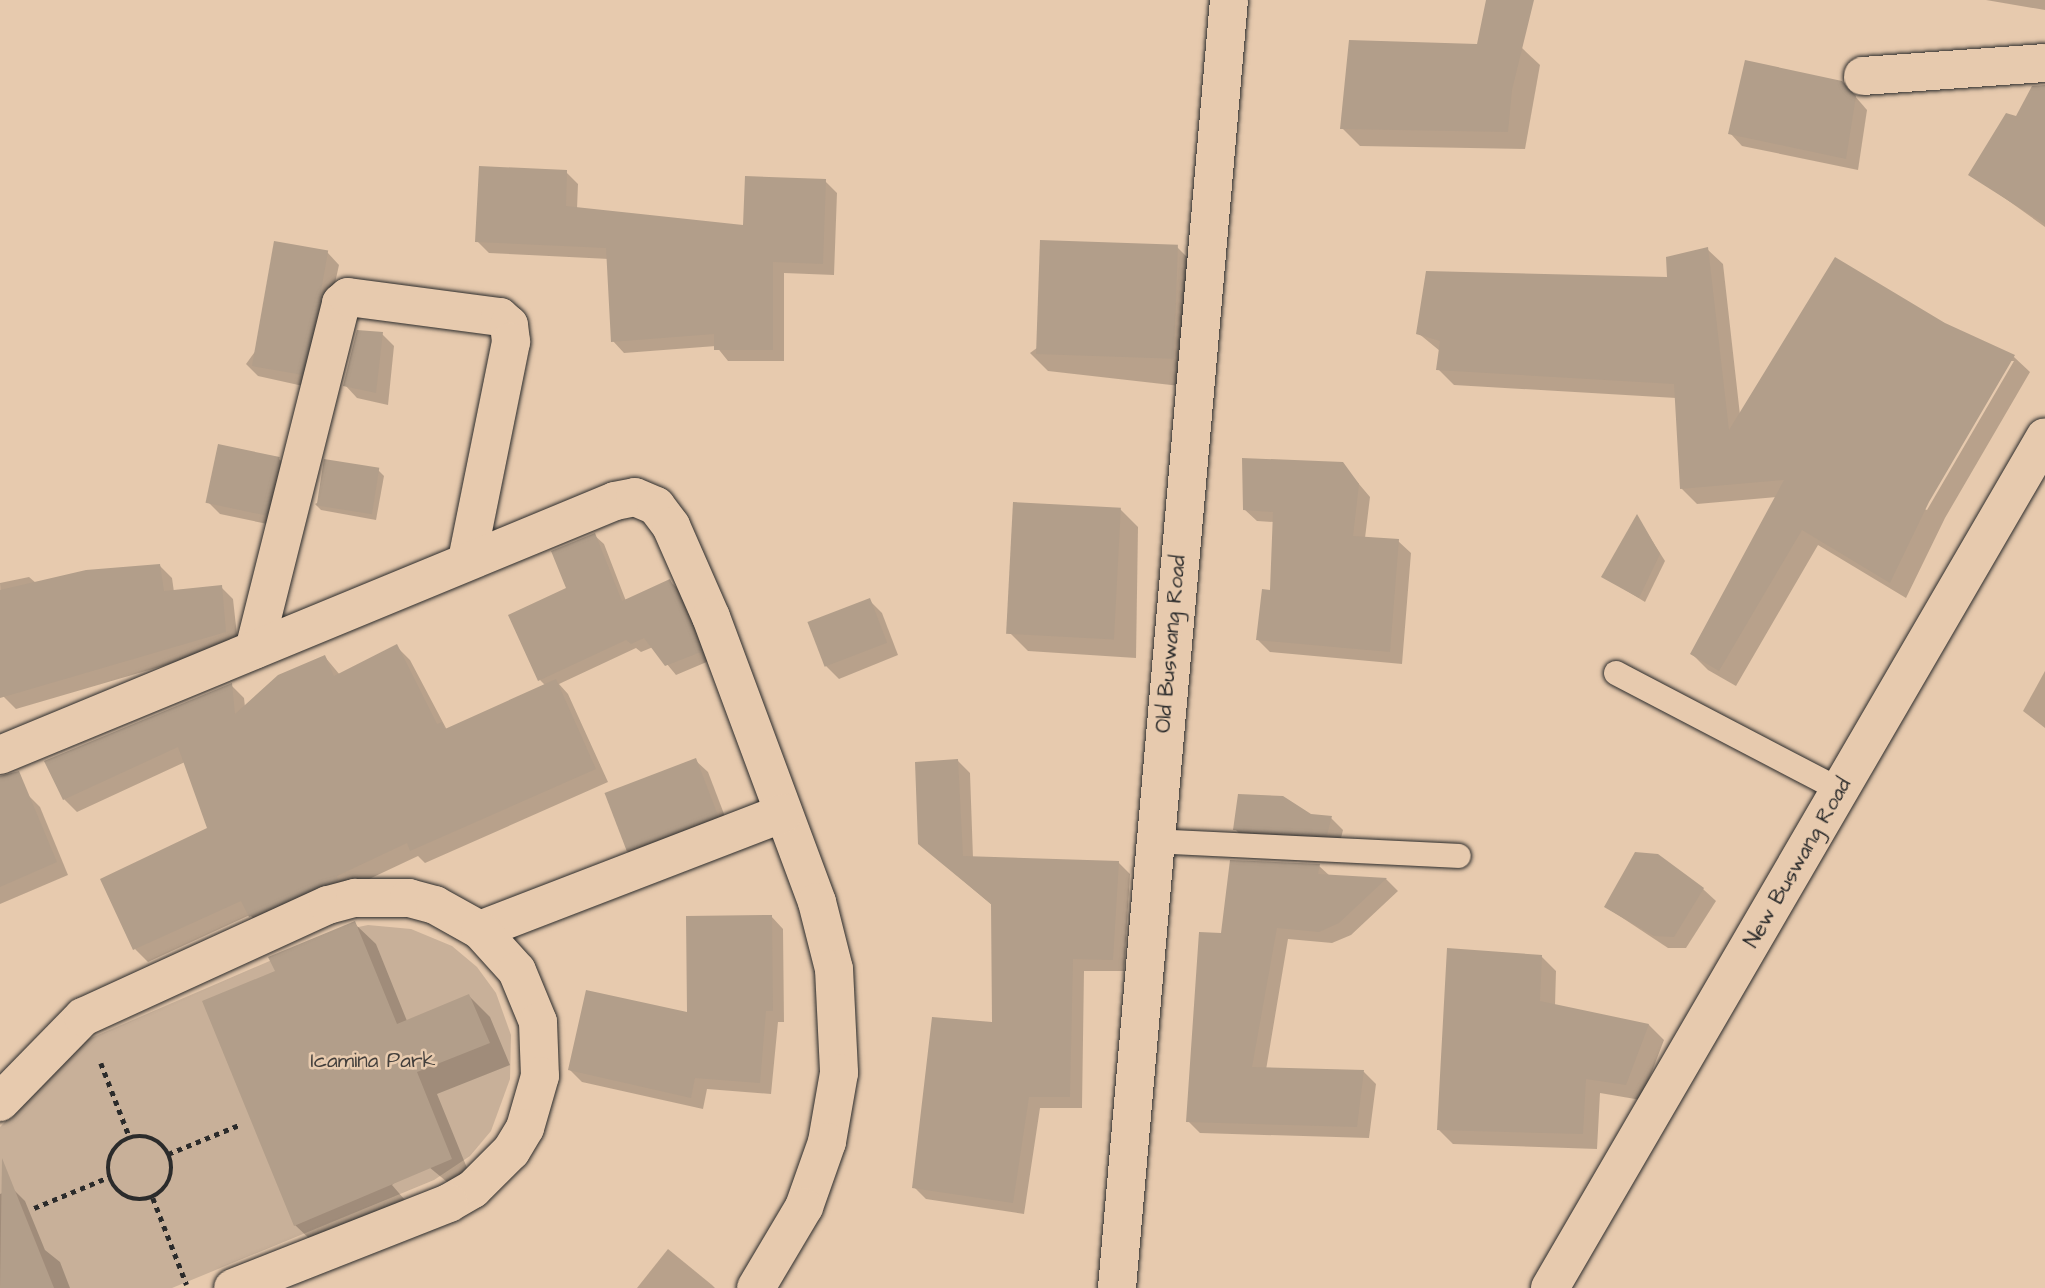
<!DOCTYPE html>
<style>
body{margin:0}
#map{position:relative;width:2045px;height:1288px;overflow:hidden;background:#e7caae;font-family:"Architects Daughter",sans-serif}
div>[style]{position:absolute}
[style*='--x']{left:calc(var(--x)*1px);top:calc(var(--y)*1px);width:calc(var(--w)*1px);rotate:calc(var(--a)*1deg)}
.green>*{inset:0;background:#c8b099}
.shadow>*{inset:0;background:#0003}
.building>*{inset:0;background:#b29e8a;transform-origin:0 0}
.path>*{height:4.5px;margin-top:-2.25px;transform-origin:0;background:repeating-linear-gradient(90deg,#2b2b2b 0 5px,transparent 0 10px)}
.path>.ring{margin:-2.25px;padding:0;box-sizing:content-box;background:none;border:4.5px solid #2b2b2b;border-radius:50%}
.roads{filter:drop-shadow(0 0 2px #2b2b2b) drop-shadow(0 0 2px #2b2b2b)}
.lane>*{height:24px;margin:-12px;padding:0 12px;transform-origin:12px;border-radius:12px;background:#e7caae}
.street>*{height:38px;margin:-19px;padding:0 19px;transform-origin:19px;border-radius:19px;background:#e7caae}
.secondary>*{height:38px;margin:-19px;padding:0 19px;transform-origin:19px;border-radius:19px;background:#e7caae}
span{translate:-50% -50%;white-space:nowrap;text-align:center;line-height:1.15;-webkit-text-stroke:5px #e7caae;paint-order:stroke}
.street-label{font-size:21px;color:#2b2b2b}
.park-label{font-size:21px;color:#433f3c}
</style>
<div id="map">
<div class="green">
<i style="clip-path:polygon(368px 925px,411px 929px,452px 946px,477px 967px,496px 993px,511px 1035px,510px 1079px,491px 1131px,470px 1156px,434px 1180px,172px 1288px,0 1288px,0 1127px,84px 1041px,339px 931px)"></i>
</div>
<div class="shadow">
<i style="clip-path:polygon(1986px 0,2045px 0,2045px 10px)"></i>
<i style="clip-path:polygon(1522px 48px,1540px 65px,1525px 149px,1360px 146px,1342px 128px)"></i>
<i style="clip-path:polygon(1854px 95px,1867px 110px,1858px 170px,1742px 146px,1730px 133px)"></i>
<i style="clip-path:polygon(2045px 108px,2045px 227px,1971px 174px)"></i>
<i style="clip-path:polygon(566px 172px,578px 184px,577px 209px,744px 227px,825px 181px,837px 193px,834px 275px,784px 273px,784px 361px,728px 361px,716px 346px,624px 353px,613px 341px,609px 259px,489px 253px,477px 241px)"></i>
<i style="clip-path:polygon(1177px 247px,1195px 265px,1180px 386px,1048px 371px,1030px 353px)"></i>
<i style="clip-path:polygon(evenodd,1707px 249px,1723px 264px,1740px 415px,1944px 325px,2014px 357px,2030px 372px,1945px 518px,1906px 598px,1818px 545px,1736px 686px,1708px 670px,1692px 654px,1777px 497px,1697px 504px,1681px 488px,1676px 398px,1454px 385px,1438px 369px,1440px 351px,1418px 333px,1669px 279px,1707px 249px,2010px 361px,2014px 361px,1927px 510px,1924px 509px,2010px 361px)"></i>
<i style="clip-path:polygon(327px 252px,339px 265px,312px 388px,258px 376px,246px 364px)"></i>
<i style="clip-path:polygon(382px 334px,394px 346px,388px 405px,357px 398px,345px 385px)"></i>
<i style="clip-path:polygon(279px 459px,291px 471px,277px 526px,220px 514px,208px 502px)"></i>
<i style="clip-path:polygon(1342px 464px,1370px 497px,1365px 538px,1398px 541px,1411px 553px,1402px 664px,1270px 652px,1258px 640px,1271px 592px,1274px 522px,1257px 521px,1244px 509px)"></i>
<i style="clip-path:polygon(378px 470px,384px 476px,376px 520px,321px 510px,315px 504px)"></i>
<i style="clip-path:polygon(1120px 509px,1138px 527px,1136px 658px,1028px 651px,1010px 633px)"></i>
<i style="clip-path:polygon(1637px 517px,1665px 561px,1645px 602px,1603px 576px)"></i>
<i style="clip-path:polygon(594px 535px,604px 544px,626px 601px,670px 581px,679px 590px,709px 661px,676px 675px,653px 647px,641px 652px,636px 648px,559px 684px,568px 694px,608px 782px,425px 863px,418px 856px,263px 929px,250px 915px,148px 962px,135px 949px,209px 829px,185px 762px,77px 812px,64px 799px,231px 685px,244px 698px,245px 707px,325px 657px,340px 675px,397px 647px,410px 660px,447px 730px,546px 686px,540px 680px,568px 589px)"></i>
<i style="clip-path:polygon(160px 566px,172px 578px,174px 592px,221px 587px,233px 599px,238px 644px,16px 709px,4px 697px,0 583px,29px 577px,36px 583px)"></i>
<i style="clip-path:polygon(869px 600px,882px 613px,898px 655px,839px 679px,826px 666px)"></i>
<i style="clip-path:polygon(2045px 671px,2045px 728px,2023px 711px)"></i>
<i style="clip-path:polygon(695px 760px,708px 772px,729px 827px,639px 862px,626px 850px)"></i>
<i style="clip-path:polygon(958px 761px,970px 773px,973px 858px,1118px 862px,1130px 874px,1124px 971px,1084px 971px,1082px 1108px,1040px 1108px,1024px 1214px,926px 1199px,914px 1187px,993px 1024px,993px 906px,919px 843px)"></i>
<i style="clip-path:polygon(28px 795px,40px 807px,68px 875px,0 904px,0 807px)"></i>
<i style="clip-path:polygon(1311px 816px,1331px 818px,1343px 830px,1339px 846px,1247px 842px,1235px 829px)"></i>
<i style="clip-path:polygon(1319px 866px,1330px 876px,1386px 879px,1398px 891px,1351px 935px,1332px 943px,1288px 939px,1266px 1070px,1364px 1072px,1376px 1084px,1369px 1138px,1200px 1133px,1188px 1121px,1223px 935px)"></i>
<i style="clip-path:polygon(1703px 889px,1716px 901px,1686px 948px,1668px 948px,1606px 907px)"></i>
<i style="clip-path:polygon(771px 916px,783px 929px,784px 1022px,778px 1022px,771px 1094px,707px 1089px,703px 1109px,582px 1082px,570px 1070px,689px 1015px)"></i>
<i style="clip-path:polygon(354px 923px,376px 944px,407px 1021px,469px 996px,490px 1017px,510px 1065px,437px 1094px,478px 1195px,469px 1200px,418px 1158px,392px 1185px,411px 1207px,317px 1246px,295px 1225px,277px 972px)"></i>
<i style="clip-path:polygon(1541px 956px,1556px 971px,1555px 1006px,1649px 1025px,1664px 1040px,1641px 1100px,1600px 1093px,1597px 1149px,1453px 1144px,1438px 1129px)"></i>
<i style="clip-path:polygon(13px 1189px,25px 1201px,45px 1250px,60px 1262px,70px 1288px,0 1288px,0 1194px)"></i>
<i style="clip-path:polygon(668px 1249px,712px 1285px,715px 1288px,637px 1288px)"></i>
</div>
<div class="building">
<i style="clip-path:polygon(1486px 0,1534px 0,1512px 90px,1508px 132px,1340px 129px,1349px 40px,1477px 44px)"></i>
<i style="clip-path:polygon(1745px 60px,1842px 81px,1856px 96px,1846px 159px,1728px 134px)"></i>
<i style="clip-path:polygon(2045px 85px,2045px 224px,1968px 175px,2006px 113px,2016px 116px,2032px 86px)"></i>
<i style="clip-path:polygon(479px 166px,567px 170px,566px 206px,743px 225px,745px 176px,826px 179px,823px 264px,773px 262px,773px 350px,714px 350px,714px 334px,611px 342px,606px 248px,475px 242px)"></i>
<i style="left:1040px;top:240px;width:138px;height:114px;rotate:2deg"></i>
<i style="left:274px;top:241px;width:55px;height:127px;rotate:10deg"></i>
<i style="clip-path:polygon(1708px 247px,1729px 430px,1835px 257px,1945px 323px,2015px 355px,1929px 502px,1890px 583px,1802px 530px,1719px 671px,1690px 654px,1784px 480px,1680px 489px,1674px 384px,1436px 370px,1440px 341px,1416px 334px,1426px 271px,1667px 277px,1666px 257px)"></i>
<i style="clip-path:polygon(357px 330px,383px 332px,376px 393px,343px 386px)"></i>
<i style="left:218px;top:444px;width:63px;height:60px;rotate:12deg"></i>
<i style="clip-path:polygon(1242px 458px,1343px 462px,1359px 484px,1353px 536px,1399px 539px,1390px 652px,1256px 640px,1262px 589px,1270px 590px,1273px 512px,1243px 510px)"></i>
<i style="left:324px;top:459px;width:56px;height:47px;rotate:9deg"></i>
<i style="left:1013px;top:502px;width:108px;height:132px;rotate:3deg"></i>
<i style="clip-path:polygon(1637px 514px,1660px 554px,1639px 598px,1601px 577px)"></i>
<i style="clip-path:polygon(595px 533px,622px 601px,670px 579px,701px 652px,665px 666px,644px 638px,631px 644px,626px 640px,538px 681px,508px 615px,566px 588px,551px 551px)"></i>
<i style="clip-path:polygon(160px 564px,164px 591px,222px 585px,226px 632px,0 698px,0 590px,86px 570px)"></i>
<i style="left:870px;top:598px;width:48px;height:67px;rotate:69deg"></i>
<i style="clip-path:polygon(397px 644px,437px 724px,442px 722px,445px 729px,556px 679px,596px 769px,410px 851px,407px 843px,337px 876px,338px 880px,249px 917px,241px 901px,133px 950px,100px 879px,207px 828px,178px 747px,63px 800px,44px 761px,232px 683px,235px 714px,278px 675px,325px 655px,334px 676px)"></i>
<i style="left:696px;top:758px;width:61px;height:98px;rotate:69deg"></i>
<i style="clip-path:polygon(958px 759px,963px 856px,1119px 861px,1113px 960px,1073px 959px,1070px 1097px,1029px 1097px,1013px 1203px,912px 1188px,932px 1017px,992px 1022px,991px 904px,918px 844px,915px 762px)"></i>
<i style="clip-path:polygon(19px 771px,57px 862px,0 887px,0 776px)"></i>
<i style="clip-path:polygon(1238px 794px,1283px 796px,1311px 814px,1332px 816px,1327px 835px,1233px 830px)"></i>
<i style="clip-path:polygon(1635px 852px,1658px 854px,1704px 888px,1674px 937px,1654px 936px,1604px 907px)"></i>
<i style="clip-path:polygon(1230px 860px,1320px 864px,1318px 874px,1387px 878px,1339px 923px,1319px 932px,1277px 928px,1252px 1067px,1364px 1070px,1357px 1127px,1186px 1122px,1199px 932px,1221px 933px)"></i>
<i style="clip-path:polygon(772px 915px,773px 1011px,766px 1011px,760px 1083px,695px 1078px,691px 1098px,568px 1070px,586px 990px,687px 1012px,686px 916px)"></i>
<i style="clip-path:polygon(355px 921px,397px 1024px,469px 994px,490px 1043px,417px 1072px,452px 1159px,294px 1226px,202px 1001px,275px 971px,268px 957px)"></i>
<i style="clip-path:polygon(1447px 948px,1542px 955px,1540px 1001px,1649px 1024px,1626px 1085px,1586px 1079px,1583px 1134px,1437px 1130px)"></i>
<i style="clip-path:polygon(2px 1158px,54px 1288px,0 1288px)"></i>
</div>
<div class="path">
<i style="--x:101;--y:1063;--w:80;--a:68.9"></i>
<i class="ring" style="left:108px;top:1136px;width:59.5px;height:59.5px"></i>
<i style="--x:168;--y:1154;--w:77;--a:-22.2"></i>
<i style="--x:153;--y:1198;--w:93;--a:68.7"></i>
<i style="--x:34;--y:1208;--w:81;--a:-22.5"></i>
</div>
<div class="roads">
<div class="lane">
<i style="--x:1616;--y:673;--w:253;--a:27.6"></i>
<i style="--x:1153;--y:841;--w:306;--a:2.8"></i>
</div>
<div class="street">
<i style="--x:1863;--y:76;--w:182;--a:-4.1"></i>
<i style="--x:254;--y:650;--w:358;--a:-75.9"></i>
<i style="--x:341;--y:303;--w:9;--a:-41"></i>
<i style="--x:348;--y:297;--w:153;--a:7.5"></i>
<i style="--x:500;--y:317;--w:12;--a:42"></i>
<i style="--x:509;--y:325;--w:17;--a:83"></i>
<i style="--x:511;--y:342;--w:223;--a:101.4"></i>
<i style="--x:0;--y:755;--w:665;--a:-22.44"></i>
<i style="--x:615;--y:501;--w:20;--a:-11"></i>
<i style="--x:635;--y:497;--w:23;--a:23"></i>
<i style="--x:656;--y:506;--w:25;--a:53"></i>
<i style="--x:671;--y:526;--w:99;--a:66.3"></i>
<i style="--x:711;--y:617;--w:304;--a:69.6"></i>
<i style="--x:817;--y:902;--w:69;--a:75.8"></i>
<i style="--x:834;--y:969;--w:104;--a:87.2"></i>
<i style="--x:839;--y:1073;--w:70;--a:99.9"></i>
<i style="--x:827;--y:1142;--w:69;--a:109.5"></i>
<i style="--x:804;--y:1207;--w:94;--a:120.7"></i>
<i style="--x:480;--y:930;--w:325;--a:-21.1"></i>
<i style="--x:0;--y:1102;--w:119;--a:-45.7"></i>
<i style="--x:83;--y:1017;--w:269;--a:-24.6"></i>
<i style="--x:328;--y:905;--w:28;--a:-15"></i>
<i style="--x:355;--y:898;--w:54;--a:0"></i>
<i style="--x:409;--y:898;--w:27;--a:15"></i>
<i style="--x:435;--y:905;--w:51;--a:29.1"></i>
<i style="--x:480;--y:930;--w:55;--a:47.9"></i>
<i style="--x:517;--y:971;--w:55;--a:67.6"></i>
<i style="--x:538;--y:1022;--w:54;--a:87.9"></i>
<i style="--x:540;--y:1076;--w:54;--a:106.1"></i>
<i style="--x:525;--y:1128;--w:27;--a:121"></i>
<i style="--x:511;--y:1151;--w:54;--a:135"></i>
<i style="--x:473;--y:1189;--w:28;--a:150"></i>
<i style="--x:449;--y:1203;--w:232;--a:158.5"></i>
<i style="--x:1117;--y:1288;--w:1293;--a:-85.03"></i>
</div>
<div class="secondary">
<i style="--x:1550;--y:1288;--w:984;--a:-59.81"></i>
</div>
</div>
<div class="street-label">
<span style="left:1171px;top:644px;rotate:-85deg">Old Buswang Road</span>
<span style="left:1798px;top:863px;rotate:-60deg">New Buswang Road</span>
</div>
<div class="park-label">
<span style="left:373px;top:1061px">Icamina Park</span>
</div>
</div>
